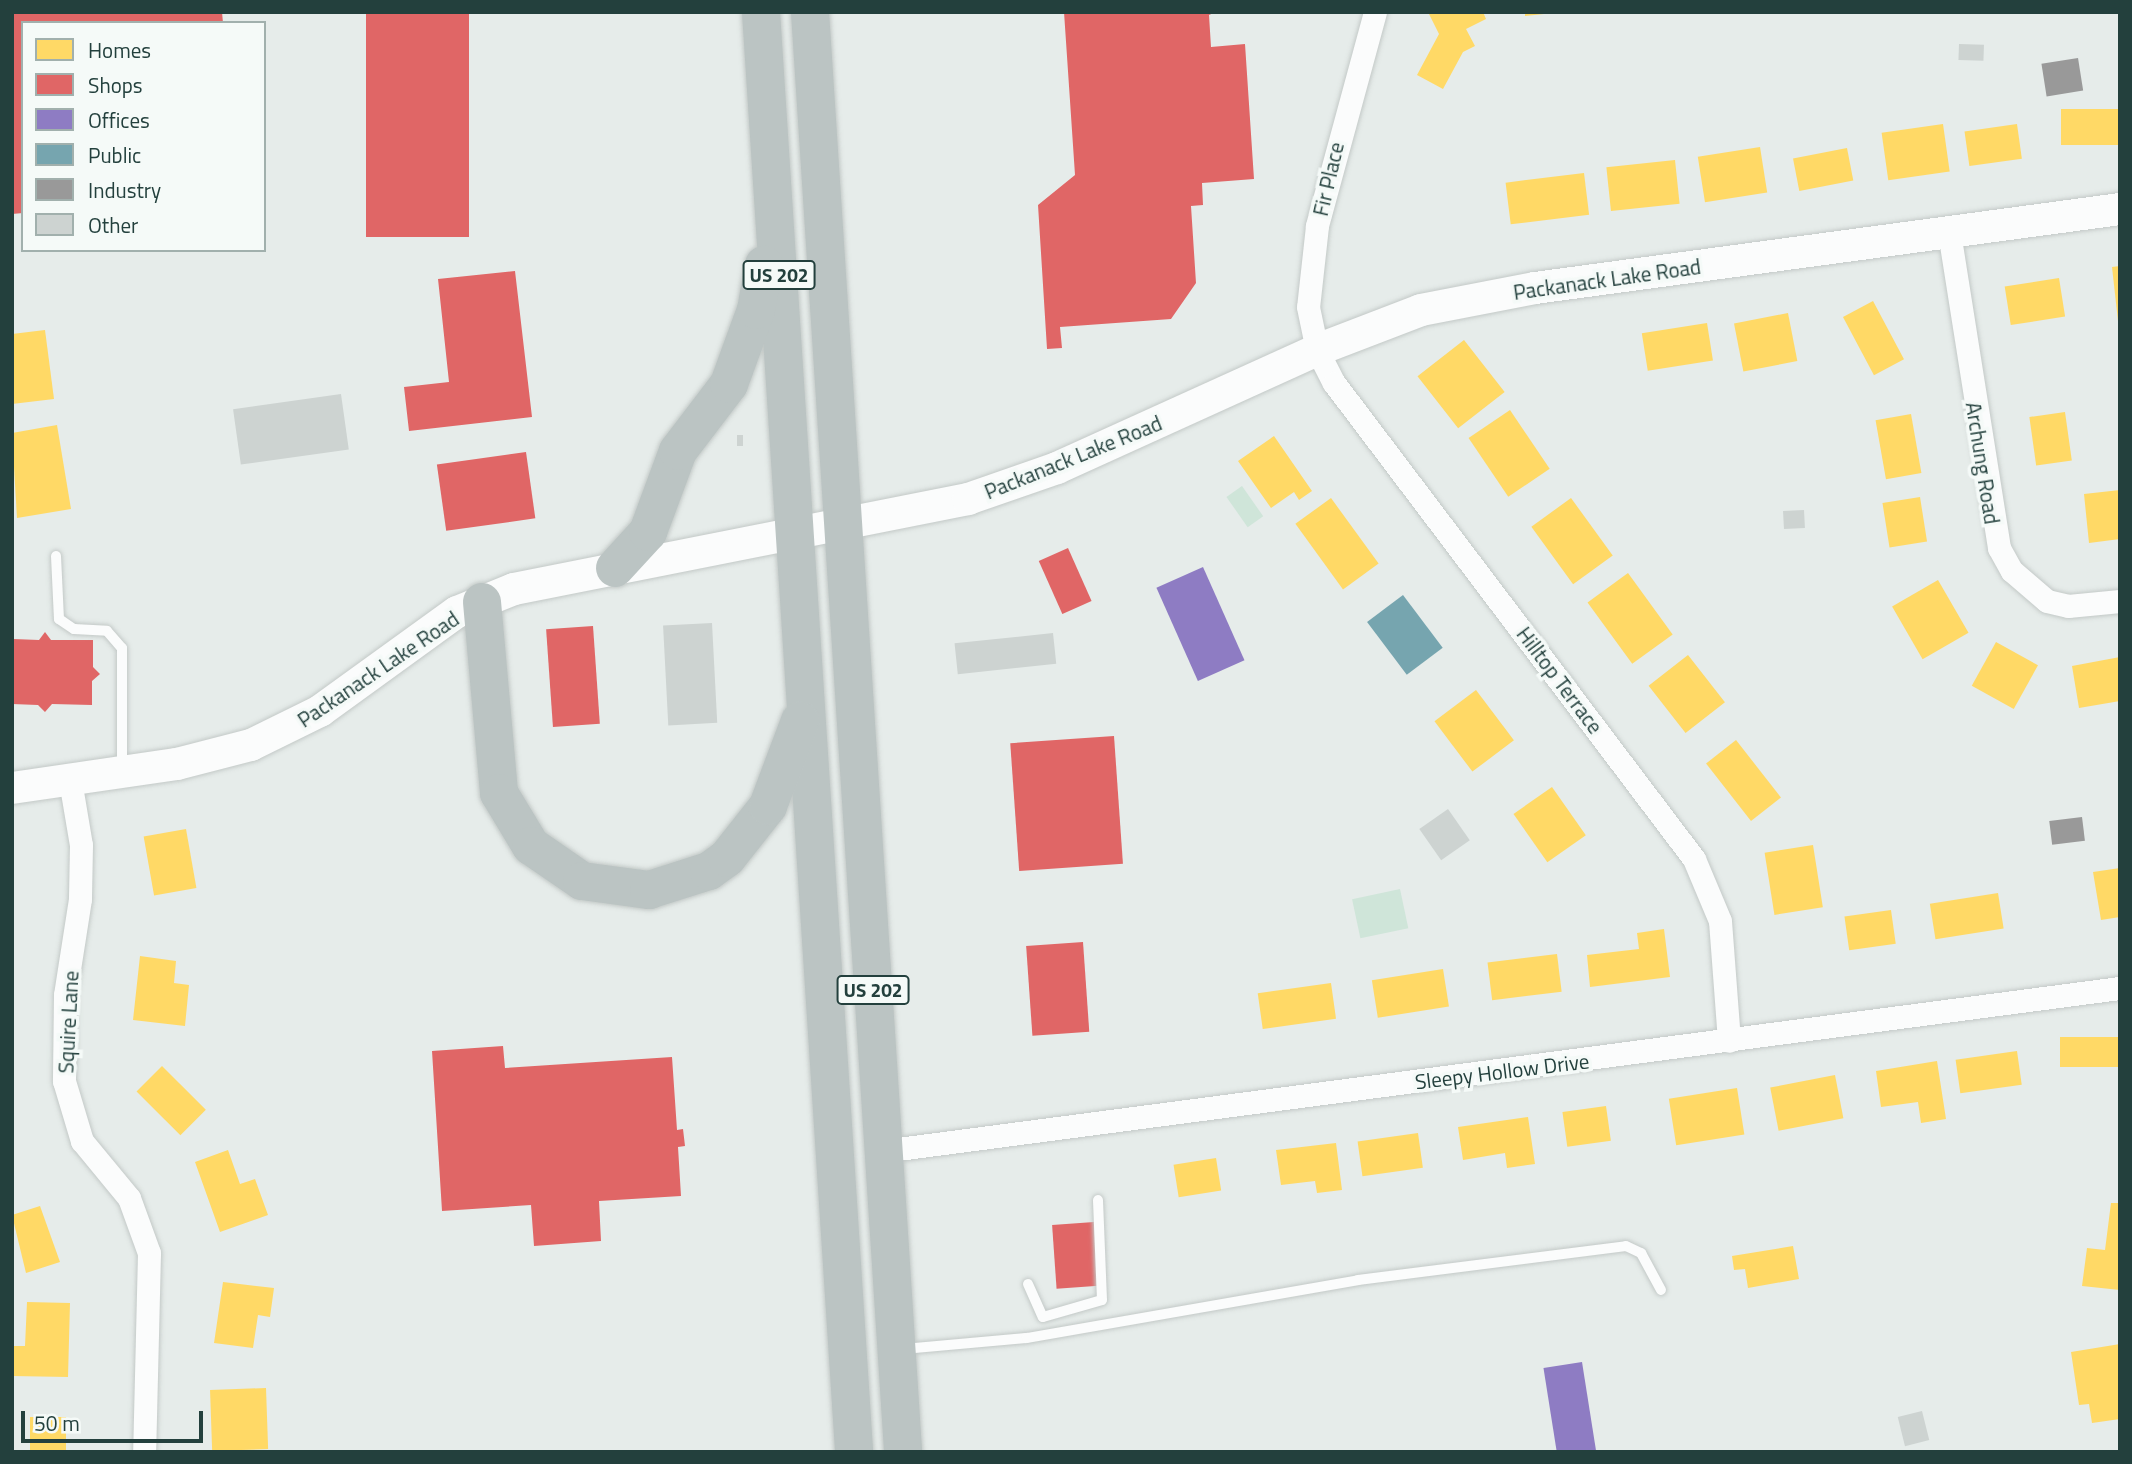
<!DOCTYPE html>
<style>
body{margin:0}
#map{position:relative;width:2132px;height:1464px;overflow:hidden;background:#e6ecea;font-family:"Titillium Web",sans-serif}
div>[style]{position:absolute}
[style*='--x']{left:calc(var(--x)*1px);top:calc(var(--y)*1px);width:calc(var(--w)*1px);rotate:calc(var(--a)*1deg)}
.green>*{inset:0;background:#cfe5d9;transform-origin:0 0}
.homes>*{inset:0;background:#ffd966;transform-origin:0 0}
.shops>*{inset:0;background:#e06666;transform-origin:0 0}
.offices>*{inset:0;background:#8e7cc3;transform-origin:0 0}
.public>*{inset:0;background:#76a5af;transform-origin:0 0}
.industry>*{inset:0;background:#999;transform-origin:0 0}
.building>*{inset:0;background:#cdd3d1;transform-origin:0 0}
.roads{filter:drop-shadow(0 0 2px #c3c9c7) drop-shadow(0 0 2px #c3c9c7)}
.lane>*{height:10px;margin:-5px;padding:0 5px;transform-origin:5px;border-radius:5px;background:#fbfcfc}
.street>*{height:23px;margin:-11.5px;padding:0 11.5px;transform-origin:11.5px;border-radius:11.5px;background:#fbfcfc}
.secondary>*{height:32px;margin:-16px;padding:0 16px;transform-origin:16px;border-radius:16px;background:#fbfcfc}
.highway>*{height:38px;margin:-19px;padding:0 19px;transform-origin:19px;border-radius:19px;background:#bbc4c3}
span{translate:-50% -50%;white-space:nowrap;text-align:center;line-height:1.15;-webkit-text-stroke:7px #f5faf8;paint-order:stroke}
.shield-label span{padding:2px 5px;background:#f5faf8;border:2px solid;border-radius:5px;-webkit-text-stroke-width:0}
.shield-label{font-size:19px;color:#23403d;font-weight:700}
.street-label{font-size:21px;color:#23403d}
.frame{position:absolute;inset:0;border:14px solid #23403d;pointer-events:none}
.legend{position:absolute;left:21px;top:21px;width:245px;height:231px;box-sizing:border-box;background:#f5faf8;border:2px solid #a1b0ad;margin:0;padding:9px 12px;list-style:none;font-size:21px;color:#23403d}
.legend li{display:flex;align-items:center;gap:14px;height:35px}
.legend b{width:35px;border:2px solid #a1b0ad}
.scale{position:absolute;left:21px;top:1411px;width:182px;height:32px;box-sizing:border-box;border:4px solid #23403d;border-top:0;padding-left:9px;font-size:21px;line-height:24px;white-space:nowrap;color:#23403d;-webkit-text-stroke:5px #f5faf8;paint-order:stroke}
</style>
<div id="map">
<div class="green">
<i style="left:1242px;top:486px;width:37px;height:19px;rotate:55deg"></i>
<i style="left:1400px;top:889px;width:40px;height:49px;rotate:78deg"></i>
</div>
<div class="homes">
<i style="clip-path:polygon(1428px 12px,1483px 12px,1486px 19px,1466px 29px,1475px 46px,1463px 52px,1443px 89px,1417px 75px,1439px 34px)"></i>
<i style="clip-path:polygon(1525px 12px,1544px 12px,1544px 14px,1525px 16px)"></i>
<i style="left:2120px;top:109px;width:36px;height:59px;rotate:90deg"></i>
<i style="left:1943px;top:124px;width:48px;height:62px;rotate:82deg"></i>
<i style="left:2017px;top:124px;width:35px;height:53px;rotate:82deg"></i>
<i style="left:1760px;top:147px;width:46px;height:63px;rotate:81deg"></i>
<i style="left:1847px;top:148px;width:33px;height:55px;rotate:79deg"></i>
<i style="left:1675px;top:160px;width:44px;height:69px;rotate:84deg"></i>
<i style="left:1584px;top:173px;width:42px;height:79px;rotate:83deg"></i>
<i style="clip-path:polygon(2120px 266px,2120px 321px,2118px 321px,2112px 267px)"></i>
<i style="left:2059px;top:278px;width:39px;height:55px;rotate:81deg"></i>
<i style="left:1873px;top:301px;width:66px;height:34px;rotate:62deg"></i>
<i style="left:1788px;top:313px;width:49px;height:55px;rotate:79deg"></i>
<i style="left:1707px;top:323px;width:38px;height:66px;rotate:81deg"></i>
<i style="clip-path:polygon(45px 330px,54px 399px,12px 404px,12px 334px)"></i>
<i style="left:1464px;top:340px;width:66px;height:59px;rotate:52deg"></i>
<i style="left:1510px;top:410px;width:71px;height:50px;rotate:56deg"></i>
<i style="left:2065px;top:412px;width:49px;height:36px;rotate:82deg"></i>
<i style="left:1911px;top:414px;width:60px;height:36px;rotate:80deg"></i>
<i style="clip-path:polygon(57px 425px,71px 509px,17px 518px,12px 433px)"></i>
<i style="clip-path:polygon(1274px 436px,1312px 491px,1299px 500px,1294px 492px,1271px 508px,1238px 461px)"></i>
<i style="clip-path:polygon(2120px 490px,2120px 539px,2089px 543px,2084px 494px)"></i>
<i style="left:1920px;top:497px;width:45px;height:38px;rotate:81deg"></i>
<i style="left:1331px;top:498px;width:81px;height:44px;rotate:54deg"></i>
<i style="left:1571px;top:498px;width:71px;height:49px;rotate:54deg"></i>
<i style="left:1628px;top:573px;width:76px;height:50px;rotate:54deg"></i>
<i style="left:1938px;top:580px;width:61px;height:53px;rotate:60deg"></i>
<i style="left:1996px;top:642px;width:48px;height:50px;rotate:29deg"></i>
<i style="left:1688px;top:655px;width:60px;height:50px;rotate:52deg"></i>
<i style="clip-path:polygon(2120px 657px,2120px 701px,2079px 708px,2072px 666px)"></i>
<i style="left:1476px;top:690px;width:63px;height:52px;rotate:53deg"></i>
<i style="left:1736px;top:740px;width:73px;height:38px;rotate:52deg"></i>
<i style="left:1552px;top:787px;width:59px;height:47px;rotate:55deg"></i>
<i style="left:186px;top:829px;width:60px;height:43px;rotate:80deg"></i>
<i style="left:1813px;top:845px;width:63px;height:49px;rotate:81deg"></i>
<i style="clip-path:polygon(2120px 868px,2120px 917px,2101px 920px,2093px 872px)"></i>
<i style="left:1998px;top:893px;width:36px;height:69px;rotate:81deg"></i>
<i style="left:1891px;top:910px;width:34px;height:47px;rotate:82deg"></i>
<i style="clip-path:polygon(1664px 929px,1670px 977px,1590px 987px,1587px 955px,1639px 949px,1637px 933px)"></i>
<i style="left:1557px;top:954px;width:38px;height:70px;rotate:83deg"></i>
<i style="clip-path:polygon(140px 956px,176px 961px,174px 983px,189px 985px,185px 1026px,133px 1020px)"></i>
<i style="left:1443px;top:969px;width:38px;height:72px;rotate:81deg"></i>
<i style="left:1331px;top:983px;width:36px;height:74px;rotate:82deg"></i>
<i style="left:2120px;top:1037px;width:30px;height:60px;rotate:90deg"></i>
<i style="left:2017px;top:1051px;width:34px;height:62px;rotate:82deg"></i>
<i style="clip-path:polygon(1937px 1061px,1946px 1119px,1921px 1123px,1918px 1102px,1881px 1107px,1876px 1071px)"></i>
<i style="left:162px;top:1066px;width:62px;height:36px;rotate:45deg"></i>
<i style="left:1835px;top:1075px;width:44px;height:66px;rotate:79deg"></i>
<i style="left:1737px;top:1088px;width:47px;height:69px;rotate:81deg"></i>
<i style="left:1606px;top:1106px;width:35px;height:44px;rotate:82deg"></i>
<i style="clip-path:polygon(1528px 1117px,1535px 1164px,1507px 1168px,1505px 1153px,1463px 1160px,1458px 1127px)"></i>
<i style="left:1418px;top:1133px;width:35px;height:61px;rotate:82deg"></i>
<i style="clip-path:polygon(1336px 1143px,1342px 1190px,1317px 1193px,1315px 1181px,1281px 1185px,1276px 1150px)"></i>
<i style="clip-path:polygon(228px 1150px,240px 1184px,255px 1179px,268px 1215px,220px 1232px,195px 1162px)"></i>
<i style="left:1216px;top:1158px;width:33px;height:43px;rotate:81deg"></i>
<i style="clip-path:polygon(2111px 1203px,2120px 1203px,2120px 1290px,2082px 1286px,2087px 1248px,2105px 1250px)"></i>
<i style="clip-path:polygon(40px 1206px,60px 1262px,26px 1273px,12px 1215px)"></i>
<i style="clip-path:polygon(1793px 1246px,1799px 1279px,1748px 1288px,1745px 1269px,1734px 1270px,1732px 1256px)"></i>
<i style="clip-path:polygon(223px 1282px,274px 1288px,270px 1317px,258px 1315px,253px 1348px,214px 1343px)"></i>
<i style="clip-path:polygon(27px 1302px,70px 1303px,68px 1377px,12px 1376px,12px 1346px,25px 1346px)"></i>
<i style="clip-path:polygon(2120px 1344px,2120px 1419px,2092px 1423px,2089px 1404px,2079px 1405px,2071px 1352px)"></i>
<i style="left:266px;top:1388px;width:61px;height:56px;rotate:88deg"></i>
<i style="left:66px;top:1417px;width:35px;height:36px;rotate:90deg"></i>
</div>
<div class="shops">
<i style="clip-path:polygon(12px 12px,222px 12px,223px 23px,23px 23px,23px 213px,12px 214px)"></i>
<i style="left:366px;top:12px;width:103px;height:225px"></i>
<i style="clip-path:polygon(1064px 12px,1216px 12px,1209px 15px,1211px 47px,1245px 44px,1254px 179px,1202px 183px,1203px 205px,1191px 206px,1196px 283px,1171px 319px,1060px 327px,1062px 348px,1047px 349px,1038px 205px,1075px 175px)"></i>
<i style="clip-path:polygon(515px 271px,532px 417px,409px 431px,404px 387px,449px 382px,438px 279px)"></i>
<i style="left:526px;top:452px;width:67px;height:90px;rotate:82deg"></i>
<i style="left:1068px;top:548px;width:58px;height:32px;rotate:66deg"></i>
<i style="left:593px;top:626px;width:98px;height:47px;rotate:86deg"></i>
<i style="clip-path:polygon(45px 632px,51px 640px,93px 640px,93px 667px,100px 674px,92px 681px,92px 705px,52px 704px,45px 712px,38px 705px,12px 704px,13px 639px,39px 640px)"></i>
<i style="left:1114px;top:736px;width:128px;height:104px;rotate:86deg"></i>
<i style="left:1083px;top:942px;width:90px;height:57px;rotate:86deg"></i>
<i style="clip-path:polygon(503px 1046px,505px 1068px,672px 1057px,677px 1130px,683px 1129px,685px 1146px,678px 1147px,681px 1196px,599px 1201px,601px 1241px,534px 1246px,531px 1205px,442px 1211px,432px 1051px)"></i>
<i style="left:1094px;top:1222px;width:64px;height:42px;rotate:86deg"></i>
</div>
<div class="offices">
<i style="left:1203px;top:567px;width:102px;height:51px;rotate:66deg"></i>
<i style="left:1582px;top:1362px;width:91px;height:39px;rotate:81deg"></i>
</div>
<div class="public">
<i style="left:1403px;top:595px;width:66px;height:45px;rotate:53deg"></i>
</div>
<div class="industry">
<i style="left:2078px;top:58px;width:33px;height:37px;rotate:81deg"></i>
<i style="left:2082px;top:817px;width:24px;height:33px;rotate:83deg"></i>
</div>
<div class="building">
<i style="left:1959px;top:44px;width:25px;height:16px;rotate:2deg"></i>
<i style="left:341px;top:394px;width:56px;height:109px;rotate:82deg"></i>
<i style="left:737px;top:435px;width:6px;height:11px"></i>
<i style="left:1804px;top:510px;width:18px;height:21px;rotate:87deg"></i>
<i style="left:712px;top:623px;width:100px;height:49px;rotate:87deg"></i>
<i style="left:1053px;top:633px;width:31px;height:99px;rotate:84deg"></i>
<i style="left:1448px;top:809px;width:38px;height:35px;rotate:55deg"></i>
<i style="left:1922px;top:1411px;width:30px;height:25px;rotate:76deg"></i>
</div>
<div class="roads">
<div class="lane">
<i style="--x:56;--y:556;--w:63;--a:87.3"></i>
<i style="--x:59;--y:619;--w:18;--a:34"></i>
<i style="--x:74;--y:629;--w:33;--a:3"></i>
<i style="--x:107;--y:631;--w:23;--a:49"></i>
<i style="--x:122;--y:648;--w:121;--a:90"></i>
<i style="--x:1028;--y:1284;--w:36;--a:66"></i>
<i style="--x:1043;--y:1317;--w:61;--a:-16.1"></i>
<i style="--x:1102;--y:1300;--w:100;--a:-92.3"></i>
<i style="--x:903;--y:1349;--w:124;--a:-5.1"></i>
<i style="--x:1027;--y:1338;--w:336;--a:-9.9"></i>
<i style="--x:1358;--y:1280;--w:270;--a:-7.2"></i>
<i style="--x:1626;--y:1246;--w:17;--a:25"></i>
<i style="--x:1641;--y:1253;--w:42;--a:61.6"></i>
</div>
<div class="street">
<i style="--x:1375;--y:12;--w:222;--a:105.2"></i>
<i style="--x:1317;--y:226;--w:81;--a:96.3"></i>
<i style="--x:1308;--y:307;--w:44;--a:78.2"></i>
<i style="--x:1317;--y:350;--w:37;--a:63"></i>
<i style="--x:1334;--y:383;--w:597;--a:52.9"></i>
<i style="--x:1694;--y:859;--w:67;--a:67.2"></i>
<i style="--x:1720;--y:921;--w:120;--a:85.7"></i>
<i style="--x:1949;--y:232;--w:320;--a:81"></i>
<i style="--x:1999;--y:548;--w:26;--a:61"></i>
<i style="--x:2012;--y:571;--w:46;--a:40.6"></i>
<i style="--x:2047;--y:601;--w:22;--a:13"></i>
<i style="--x:2068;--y:606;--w:52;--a:-5.5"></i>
<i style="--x:70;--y:780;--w:66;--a:80.4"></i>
<i style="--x:81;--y:845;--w:54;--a:91.1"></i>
<i style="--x:80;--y:899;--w:97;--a:98.9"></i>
<i style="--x:65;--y:995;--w:86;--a:90.7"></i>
<i style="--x:64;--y:1081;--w:63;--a:73.3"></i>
<i style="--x:82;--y:1141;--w:74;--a:50.5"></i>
<i style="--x:129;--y:1198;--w:59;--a:70"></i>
<i style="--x:149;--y:1253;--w:199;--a:91.4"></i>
<i style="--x:883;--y:1151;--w:1248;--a:-7.51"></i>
</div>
<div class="secondary">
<i style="--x:12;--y:788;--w:167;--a:-8.3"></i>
<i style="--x:177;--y:764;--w:76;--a:-14.4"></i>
<i style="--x:251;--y:745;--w:77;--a:-26.2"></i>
<i style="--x:320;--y:711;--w:169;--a:-35.9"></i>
<i style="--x:457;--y:612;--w:61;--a:-22"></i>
<i style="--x:514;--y:589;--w:463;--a:-11.2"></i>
<i style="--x:968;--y:499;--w:94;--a:-19.2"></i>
<i style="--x:1057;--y:468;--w:286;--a:-24.4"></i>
<i style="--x:1317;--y:350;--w:111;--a:-21"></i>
<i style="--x:1421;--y:310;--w:116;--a:-10.9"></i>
<i style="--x:1535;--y:288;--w:590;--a:-7.69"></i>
</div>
<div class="highway">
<i style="--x:761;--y:12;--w:1443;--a:86.3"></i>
<i style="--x:810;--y:12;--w:1443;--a:86.3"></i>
<i style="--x:615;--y:568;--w:49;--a:-47.5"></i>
<i style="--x:648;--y:532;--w:86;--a:-69.7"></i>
<i style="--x:678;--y:451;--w:84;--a:-52.7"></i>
<i style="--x:729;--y:384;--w:79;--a:-70"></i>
<i style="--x:756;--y:310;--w:46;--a:-79.9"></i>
<i style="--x:482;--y:602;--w:192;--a:84.9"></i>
<i style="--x:499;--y:793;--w:62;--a:58.9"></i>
<i style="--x:531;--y:846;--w:62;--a:34.5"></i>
<i style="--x:582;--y:881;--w:68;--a:7.7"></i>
<i style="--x:649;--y:890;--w:63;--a:-17.6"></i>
<i style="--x:709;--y:871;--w:22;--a:-36"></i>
<i style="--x:727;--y:858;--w:66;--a:-51.7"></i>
<i style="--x:768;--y:806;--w:91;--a:-69.4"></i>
</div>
</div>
<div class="shield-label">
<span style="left:779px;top:275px">US 202</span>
<span style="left:873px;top:990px">US 202</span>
</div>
<div class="street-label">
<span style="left:1328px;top:179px;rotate:-77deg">Fir Place</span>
<span style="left:1607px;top:279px;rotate:-8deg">Packanack Lake Road</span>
<span style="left:1073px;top:457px;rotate:-22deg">Packanack Lake Road</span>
<span style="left:1983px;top:463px;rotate:81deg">Archung Road</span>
<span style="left:378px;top:669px;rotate:-34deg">Packanack Lake Road</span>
<span style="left:1560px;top:680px;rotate:53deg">Hilltop Terrace</span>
<span style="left:68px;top:1022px;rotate:-87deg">Squire Lane</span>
<span style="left:1502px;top:1071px;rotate:-7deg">Sleepy Hollow Drive</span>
</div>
<div class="frame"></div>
<ul class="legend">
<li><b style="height:19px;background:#ffd966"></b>Homes</li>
<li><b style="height:19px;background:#e06666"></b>Shops</li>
<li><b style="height:19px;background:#8e7cc3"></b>Offices</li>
<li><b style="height:19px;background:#76a5af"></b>Public</li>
<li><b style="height:19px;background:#999"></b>Industry</li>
<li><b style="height:19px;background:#cdd3d1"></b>Other</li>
</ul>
<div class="scale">50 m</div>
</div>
